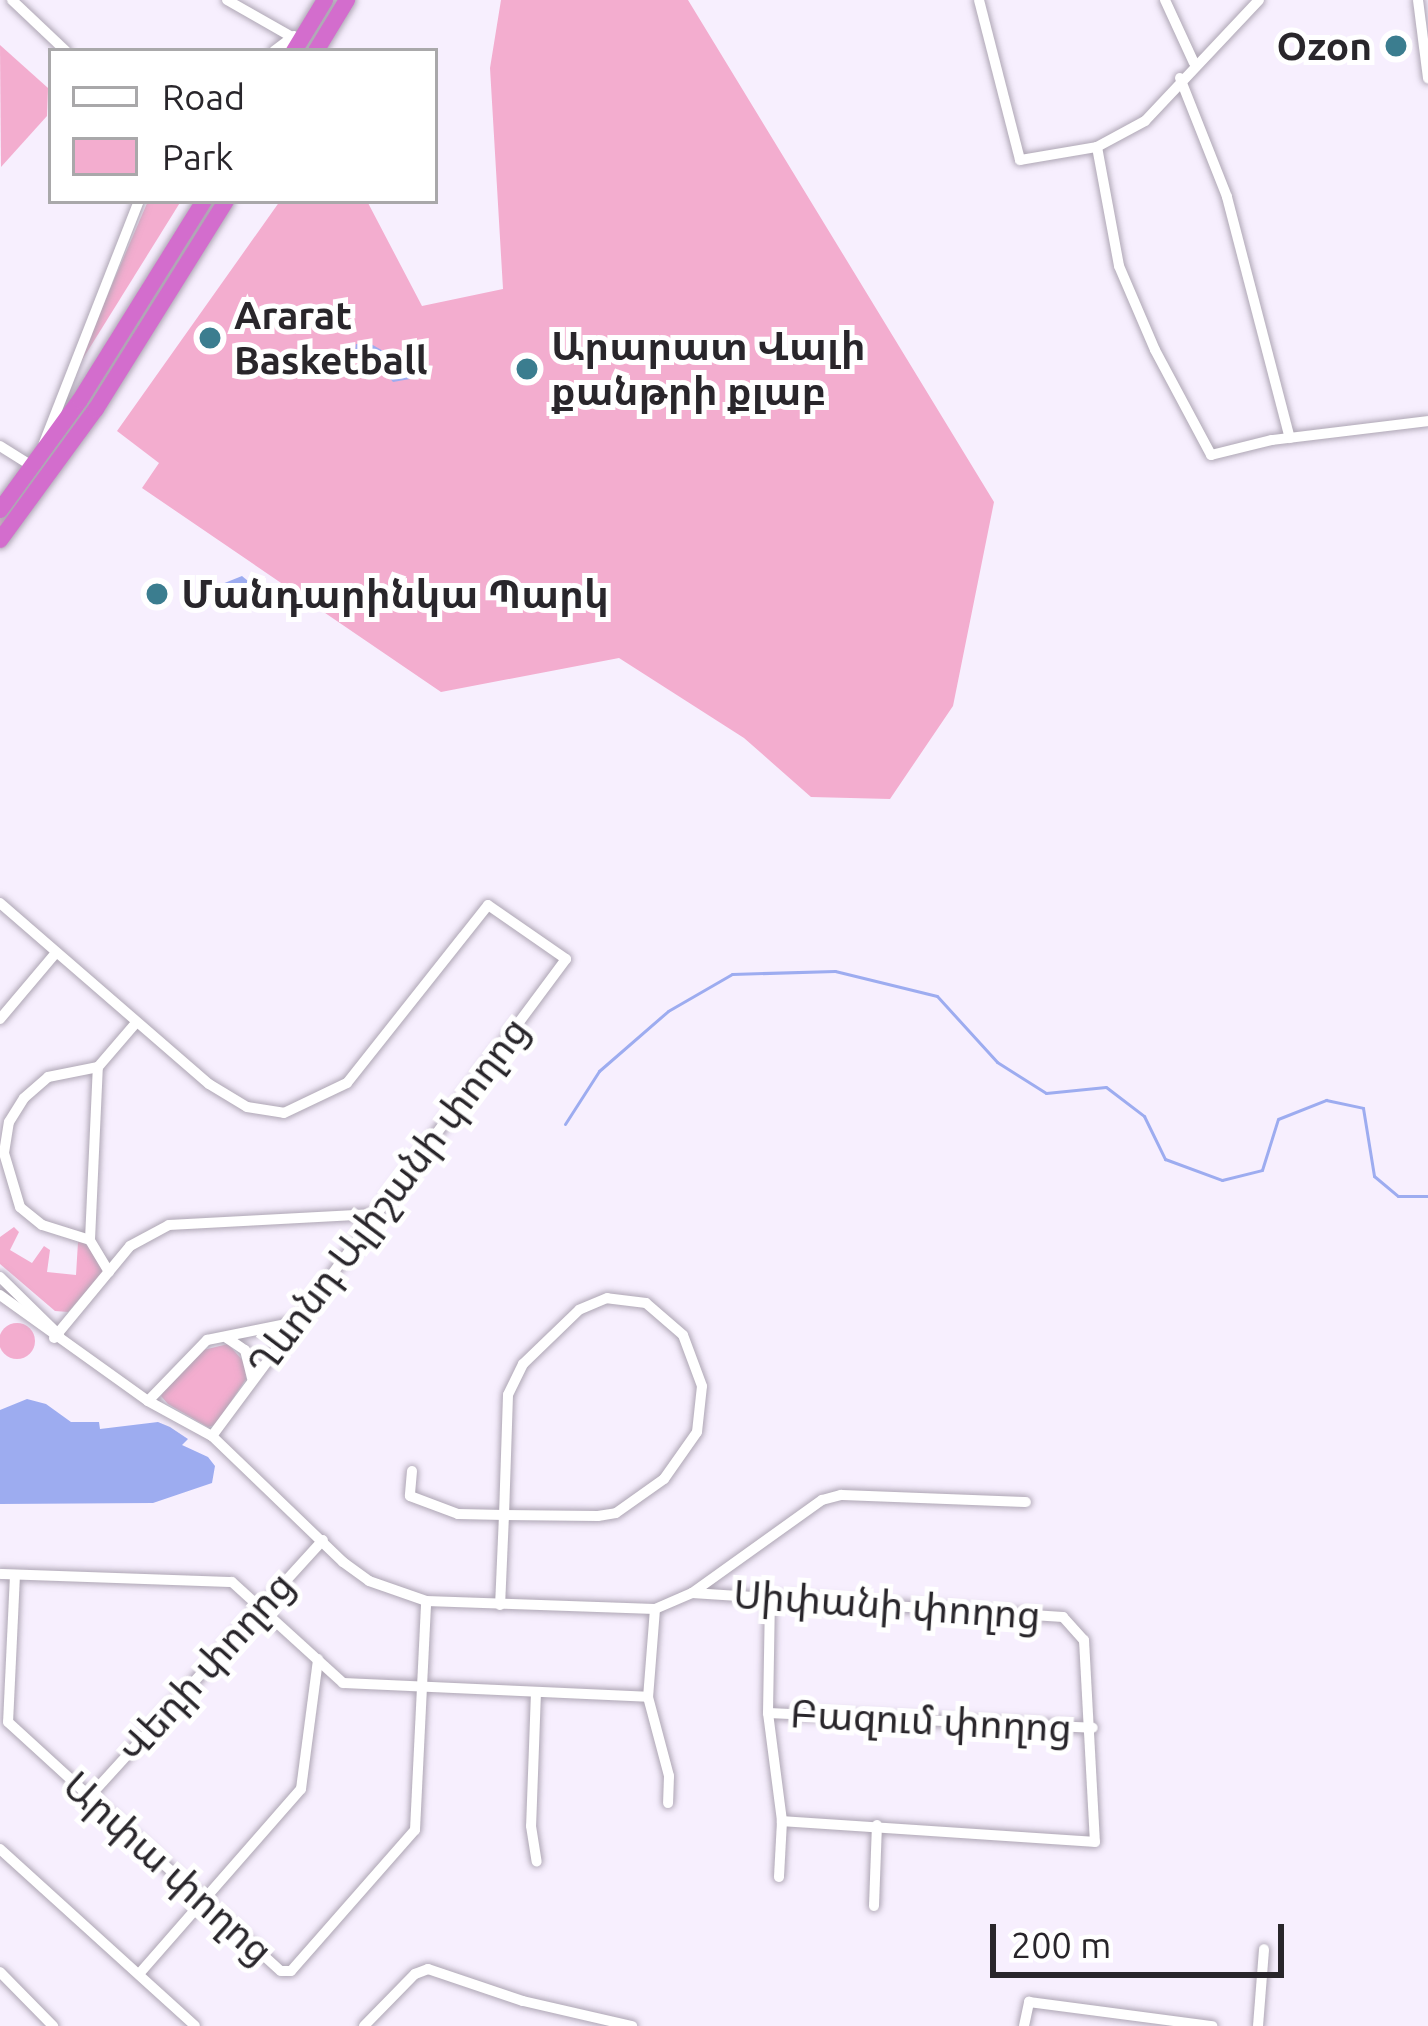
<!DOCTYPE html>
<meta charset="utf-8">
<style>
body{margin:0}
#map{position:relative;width:1428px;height:2026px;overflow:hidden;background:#f7effe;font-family:Ubuntu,"Noto Sans Armenian",sans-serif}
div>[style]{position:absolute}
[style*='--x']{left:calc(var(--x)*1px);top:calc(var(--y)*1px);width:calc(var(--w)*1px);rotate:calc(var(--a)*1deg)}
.green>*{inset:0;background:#f3adcf}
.round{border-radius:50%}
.water>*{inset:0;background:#9dacf0}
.stream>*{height:3px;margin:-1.5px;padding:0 1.5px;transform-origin:1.5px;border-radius:1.5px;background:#9dacf0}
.roads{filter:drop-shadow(0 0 3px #aea6b4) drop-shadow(0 0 3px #aea6b4)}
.minor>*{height:10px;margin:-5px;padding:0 5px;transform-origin:5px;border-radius:5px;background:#fff}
.highway>*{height:16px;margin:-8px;padding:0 8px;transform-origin:8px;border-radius:8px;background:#d36dcd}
.dots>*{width:33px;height:33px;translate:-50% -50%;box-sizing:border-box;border:6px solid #fff;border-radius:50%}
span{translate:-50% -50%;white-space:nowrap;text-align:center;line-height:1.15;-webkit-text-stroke:10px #fff;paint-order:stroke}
.poi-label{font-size:39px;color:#29262b;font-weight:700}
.right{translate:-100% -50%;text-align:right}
.left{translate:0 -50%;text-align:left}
.street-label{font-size:39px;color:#29262b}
.legend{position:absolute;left:48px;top:48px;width:390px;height:156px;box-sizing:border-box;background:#fff;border:3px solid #a9a8aa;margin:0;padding:15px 21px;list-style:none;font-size:36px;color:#29262b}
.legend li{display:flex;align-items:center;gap:24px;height:60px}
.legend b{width:60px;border:3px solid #a9a8aa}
.scale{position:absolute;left:990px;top:1924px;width:294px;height:54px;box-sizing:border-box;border:6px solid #29262b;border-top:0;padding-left:15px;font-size:36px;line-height:42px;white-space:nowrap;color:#29262b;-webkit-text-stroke:9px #fff;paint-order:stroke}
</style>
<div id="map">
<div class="green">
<i style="clip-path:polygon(501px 0,688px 0,994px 502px,953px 706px,890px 799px,811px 797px,744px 738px,619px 658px,441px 692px,142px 488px,159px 463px,117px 431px,280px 201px,367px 201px,422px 306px,503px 289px,490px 68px)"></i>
<i style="clip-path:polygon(0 45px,48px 88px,47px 116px,1px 167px)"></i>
<i style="clip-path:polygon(148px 201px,181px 201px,74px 373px)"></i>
<i style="clip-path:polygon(210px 201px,219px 201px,89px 407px,0 531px,0 518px,38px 469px)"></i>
<i style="clip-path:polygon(14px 1227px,19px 1232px,10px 1250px,32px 1263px,44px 1246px,50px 1250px,47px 1272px,76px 1275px,78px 1242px,89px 1244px,104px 1271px,68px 1312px,55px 1311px,0 1264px,0 1237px)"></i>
<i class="round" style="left:-1px;top:1323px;width:36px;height:36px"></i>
<i style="clip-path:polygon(228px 1344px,245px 1363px,246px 1379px,215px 1425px,208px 1427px,168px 1404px,161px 1396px,165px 1389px,199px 1351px)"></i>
</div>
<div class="water">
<i style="clip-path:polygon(356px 344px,371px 344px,408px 365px,410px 379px,393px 382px,376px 362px,354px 353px)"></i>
<i style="clip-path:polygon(242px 576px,248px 581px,243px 604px,217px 603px,222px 584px)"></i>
<i style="clip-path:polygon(27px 1399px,46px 1404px,71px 1422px,99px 1422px,100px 1429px,158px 1422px,170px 1427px,188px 1439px,182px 1445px,208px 1457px,215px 1466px,212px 1483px,153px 1503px,0 1504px,0 1410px)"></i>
</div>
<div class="stream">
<i style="--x:565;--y:1124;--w:63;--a:-57.3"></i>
<i style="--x:599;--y:1071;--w:91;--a:-41"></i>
<i style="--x:668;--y:1011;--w:74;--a:-30"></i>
<i style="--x:732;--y:974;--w:103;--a:-1.7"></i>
<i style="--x:835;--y:971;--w:105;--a:13.8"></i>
<i style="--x:937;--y:996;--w:89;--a:47.7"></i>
<i style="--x:997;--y:1062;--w:58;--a:32.3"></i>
<i style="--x:1046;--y:1093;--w:60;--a:-5.7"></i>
<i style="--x:1106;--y:1087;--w:48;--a:37.3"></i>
<i style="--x:1144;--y:1116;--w:48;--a:64"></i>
<i style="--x:1165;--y:1159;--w:61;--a:20.2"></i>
<i style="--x:1222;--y:1180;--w:41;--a:-14"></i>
<i style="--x:1262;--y:1170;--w:53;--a:-72.6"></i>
<i style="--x:1278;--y:1119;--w:52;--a:-21.6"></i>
<i style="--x:1326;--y:1100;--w:38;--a:12"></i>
<i style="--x:1363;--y:1108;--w:69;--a:80.8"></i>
<i style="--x:1374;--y:1176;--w:31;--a:40"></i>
<i style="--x:1398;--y:1196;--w:30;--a:0"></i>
</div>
<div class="roads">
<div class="minor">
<i style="--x:12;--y:0;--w:74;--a:43.4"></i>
<i style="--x:227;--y:0;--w:75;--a:29.6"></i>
<i style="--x:979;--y:0;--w:165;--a:75.6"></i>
<i style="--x:1020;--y:160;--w:78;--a:-9.6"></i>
<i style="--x:1165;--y:0;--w:69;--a:65.3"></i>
<i style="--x:1259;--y:0;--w:166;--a:133.3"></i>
<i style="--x:1145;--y:121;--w:55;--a:151.6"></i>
<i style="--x:1097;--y:147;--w:121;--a:79.5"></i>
<i style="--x:1119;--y:266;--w:91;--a:66.8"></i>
<i style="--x:1155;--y:350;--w:119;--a:61.9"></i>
<i style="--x:1211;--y:455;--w:63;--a:-13.8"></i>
<i style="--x:1272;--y:440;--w:157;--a:-6.9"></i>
<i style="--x:1418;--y:0;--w:79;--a:82.7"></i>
<i style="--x:274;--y:51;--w:25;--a:-37"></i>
<i style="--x:1180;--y:78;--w:128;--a:68.4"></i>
<i style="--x:1227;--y:197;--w:249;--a:75.4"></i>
<i style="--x:44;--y:443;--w:260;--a:-68.6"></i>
<i style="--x:0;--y:446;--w:39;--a:32"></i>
<i style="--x:0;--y:903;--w:276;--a:40.9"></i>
<i style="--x:209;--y:1084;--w:44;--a:31.2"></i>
<i style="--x:247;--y:1107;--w:37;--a:9"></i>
<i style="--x:284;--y:1113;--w:70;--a:-25.5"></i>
<i style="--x:347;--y:1083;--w:227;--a:-51.6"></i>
<i style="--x:488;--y:905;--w:95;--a:34.7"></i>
<i style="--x:566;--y:959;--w:594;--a:126.58"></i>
<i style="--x:0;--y:1019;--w:85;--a:-49.8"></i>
<i style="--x:90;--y:1240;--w:50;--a:-162.6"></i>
<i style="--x:42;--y:1225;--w:28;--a:-141"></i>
<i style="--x:20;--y:1207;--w:56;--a:-106.5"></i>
<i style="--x:4;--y:1153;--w:31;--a:-81"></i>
<i style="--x:9;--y:1122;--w:28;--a:-58"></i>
<i style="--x:24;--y:1098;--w:32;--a:-41"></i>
<i style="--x:48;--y:1077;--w:51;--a:-11.3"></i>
<i style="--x:109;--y:1272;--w:37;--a:-121"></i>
<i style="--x:90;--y:1240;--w:173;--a:-87.4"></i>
<i style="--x:98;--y:1067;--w:57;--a:-49.3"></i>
<i style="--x:0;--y:1277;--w:83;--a:44.5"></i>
<i style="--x:0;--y:1295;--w:182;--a:35.6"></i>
<i style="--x:148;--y:1401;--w:73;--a:28.7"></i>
<i style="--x:212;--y:1436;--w:182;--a:43.9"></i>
<i style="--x:343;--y:1562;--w:32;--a:36"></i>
<i style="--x:369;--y:1581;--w:60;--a:19.3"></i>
<i style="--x:426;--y:1601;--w:229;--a:2"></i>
<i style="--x:655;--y:1609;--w:40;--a:-23.4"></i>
<i style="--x:692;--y:1593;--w:160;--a:-35.6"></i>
<i style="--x:822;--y:1500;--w:20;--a:-15"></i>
<i style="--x:841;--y:1495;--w:185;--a:2.2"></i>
<i style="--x:54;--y:1338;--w:119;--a:-50.4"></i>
<i style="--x:130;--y:1246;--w:44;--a:-28.3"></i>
<i style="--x:169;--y:1225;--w:205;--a:-3.1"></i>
<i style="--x:227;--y:1338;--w:22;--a:34"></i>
<i style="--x:245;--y:1350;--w:29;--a:76"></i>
<i style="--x:148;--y:1401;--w:85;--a:-46"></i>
<i style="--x:207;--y:1340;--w:86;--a:-11.4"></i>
<i style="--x:412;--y:1471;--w:25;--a:95"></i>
<i style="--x:410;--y:1496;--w:51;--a:20.6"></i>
<i style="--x:458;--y:1514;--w:46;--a:1.2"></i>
<i style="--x:504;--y:1515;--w:94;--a:0.6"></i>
<i style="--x:598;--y:1516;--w:18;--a:-9"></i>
<i style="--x:616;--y:1513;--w:59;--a:-35.3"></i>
<i style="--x:664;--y:1479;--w:57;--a:-54.9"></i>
<i style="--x:697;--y:1432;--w:46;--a:-83.8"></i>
<i style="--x:702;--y:1386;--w:54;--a:-110.4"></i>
<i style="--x:683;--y:1335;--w:49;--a:-139.1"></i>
<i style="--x:646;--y:1303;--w:39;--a:-173"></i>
<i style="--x:607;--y:1298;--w:30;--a:157"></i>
<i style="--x:579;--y:1310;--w:78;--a:136"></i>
<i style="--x:523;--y:1364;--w:34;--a:116"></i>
<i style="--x:508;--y:1395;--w:120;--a:91.9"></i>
<i style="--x:504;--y:1515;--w:90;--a:92.5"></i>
<i style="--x:0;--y:1574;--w:232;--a:2"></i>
<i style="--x:232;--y:1582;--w:150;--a:42.3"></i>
<i style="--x:343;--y:1683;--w:305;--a:2.6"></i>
<i style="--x:15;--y:1575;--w:147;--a:92.7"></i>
<i style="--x:8;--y:1722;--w:369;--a:42.4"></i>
<i style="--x:281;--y:1971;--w:10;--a:0"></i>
<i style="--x:291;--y:1971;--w:188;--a:-48.7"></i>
<i style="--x:415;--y:1830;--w:229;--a:-87.2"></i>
<i style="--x:692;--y:1593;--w:372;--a:3.7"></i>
<i style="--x:1063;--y:1617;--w:31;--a:48"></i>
<i style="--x:1084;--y:1640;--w:202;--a:86.9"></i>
<i style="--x:1095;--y:1842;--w:314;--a:-176.2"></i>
<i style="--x:770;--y:1598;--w:115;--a:91"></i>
<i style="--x:768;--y:1713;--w:109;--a:82.6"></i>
<i style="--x:782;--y:1821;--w:56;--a:93.1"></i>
<i style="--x:655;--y:1609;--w:88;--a:94.5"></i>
<i style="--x:648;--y:1697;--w:82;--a:75.1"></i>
<i style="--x:669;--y:1776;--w:27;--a:92"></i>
<i style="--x:536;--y:1692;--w:134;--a:92.1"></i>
<i style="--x:531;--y:1826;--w:36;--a:81"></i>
<i style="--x:768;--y:1713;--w:325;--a:2.6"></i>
<i style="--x:90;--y:1796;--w:346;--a:-47.7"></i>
<i style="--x:0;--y:1849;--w:263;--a:42.2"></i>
<i style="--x:874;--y:1906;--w:81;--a:-87.9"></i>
<i style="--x:0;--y:1972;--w:76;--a:45.5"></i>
<i style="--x:139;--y:1974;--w:246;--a:-48.8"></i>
<i style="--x:301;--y:1789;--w:131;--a:-82.5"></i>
<i style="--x:364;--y:2026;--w:73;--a:-45.6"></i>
<i style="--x:415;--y:1974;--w:14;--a:-21"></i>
<i style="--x:428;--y:1969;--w:100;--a:18.6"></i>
<i style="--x:523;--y:2001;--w:112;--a:12.9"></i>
<i style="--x:1024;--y:2026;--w:25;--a:-78"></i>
<i style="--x:1029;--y:2002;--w:185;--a:7.5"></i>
<i style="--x:1258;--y:2026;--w:77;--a:-85.5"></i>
</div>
<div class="highway">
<i style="--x:294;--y:51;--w:60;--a:-58.7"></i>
<i style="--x:316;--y:51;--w:60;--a:-58.7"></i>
<i style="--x:0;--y:510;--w:136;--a:-54"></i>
<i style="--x:80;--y:400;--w:234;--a:-58.1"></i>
<i style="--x:0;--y:540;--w:162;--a:-53.8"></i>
<i style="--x:96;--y:409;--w:245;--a:-58"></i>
</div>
</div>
<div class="dots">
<i style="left:1396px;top:46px;background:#3b7d8f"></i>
<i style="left:210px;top:338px;background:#3b7d8f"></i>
<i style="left:527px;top:369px;background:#3b7d8f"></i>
<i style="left:157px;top:594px;background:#3b7d8f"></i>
</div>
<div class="poi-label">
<span class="right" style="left:1372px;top:46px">Ozon</span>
<span class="left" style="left:234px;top:338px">Ararat<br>Basketball</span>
<span class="left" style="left:551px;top:369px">Արարատ Վալի<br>քանթրի քլաբ</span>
<span class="left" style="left:181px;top:594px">Մանդարինկա Պարկ</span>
</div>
<div class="street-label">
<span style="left:388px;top:1197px;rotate:-53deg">Ղևոնդ Ալիշանի փողոց</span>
<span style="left:887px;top:1605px;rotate:4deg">Սիփանի փողոց</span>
<span style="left:206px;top:1667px;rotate:-48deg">Վեդի փողոց</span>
<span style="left:931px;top:1721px;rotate:3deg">Բազում փողոց</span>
<span style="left:168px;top:1868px;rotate:42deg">Արփա փողոց</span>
</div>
<ul class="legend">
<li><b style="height:15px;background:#fff"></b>Road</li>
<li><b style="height:33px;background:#f3adcf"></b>Park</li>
</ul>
<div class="scale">200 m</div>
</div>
